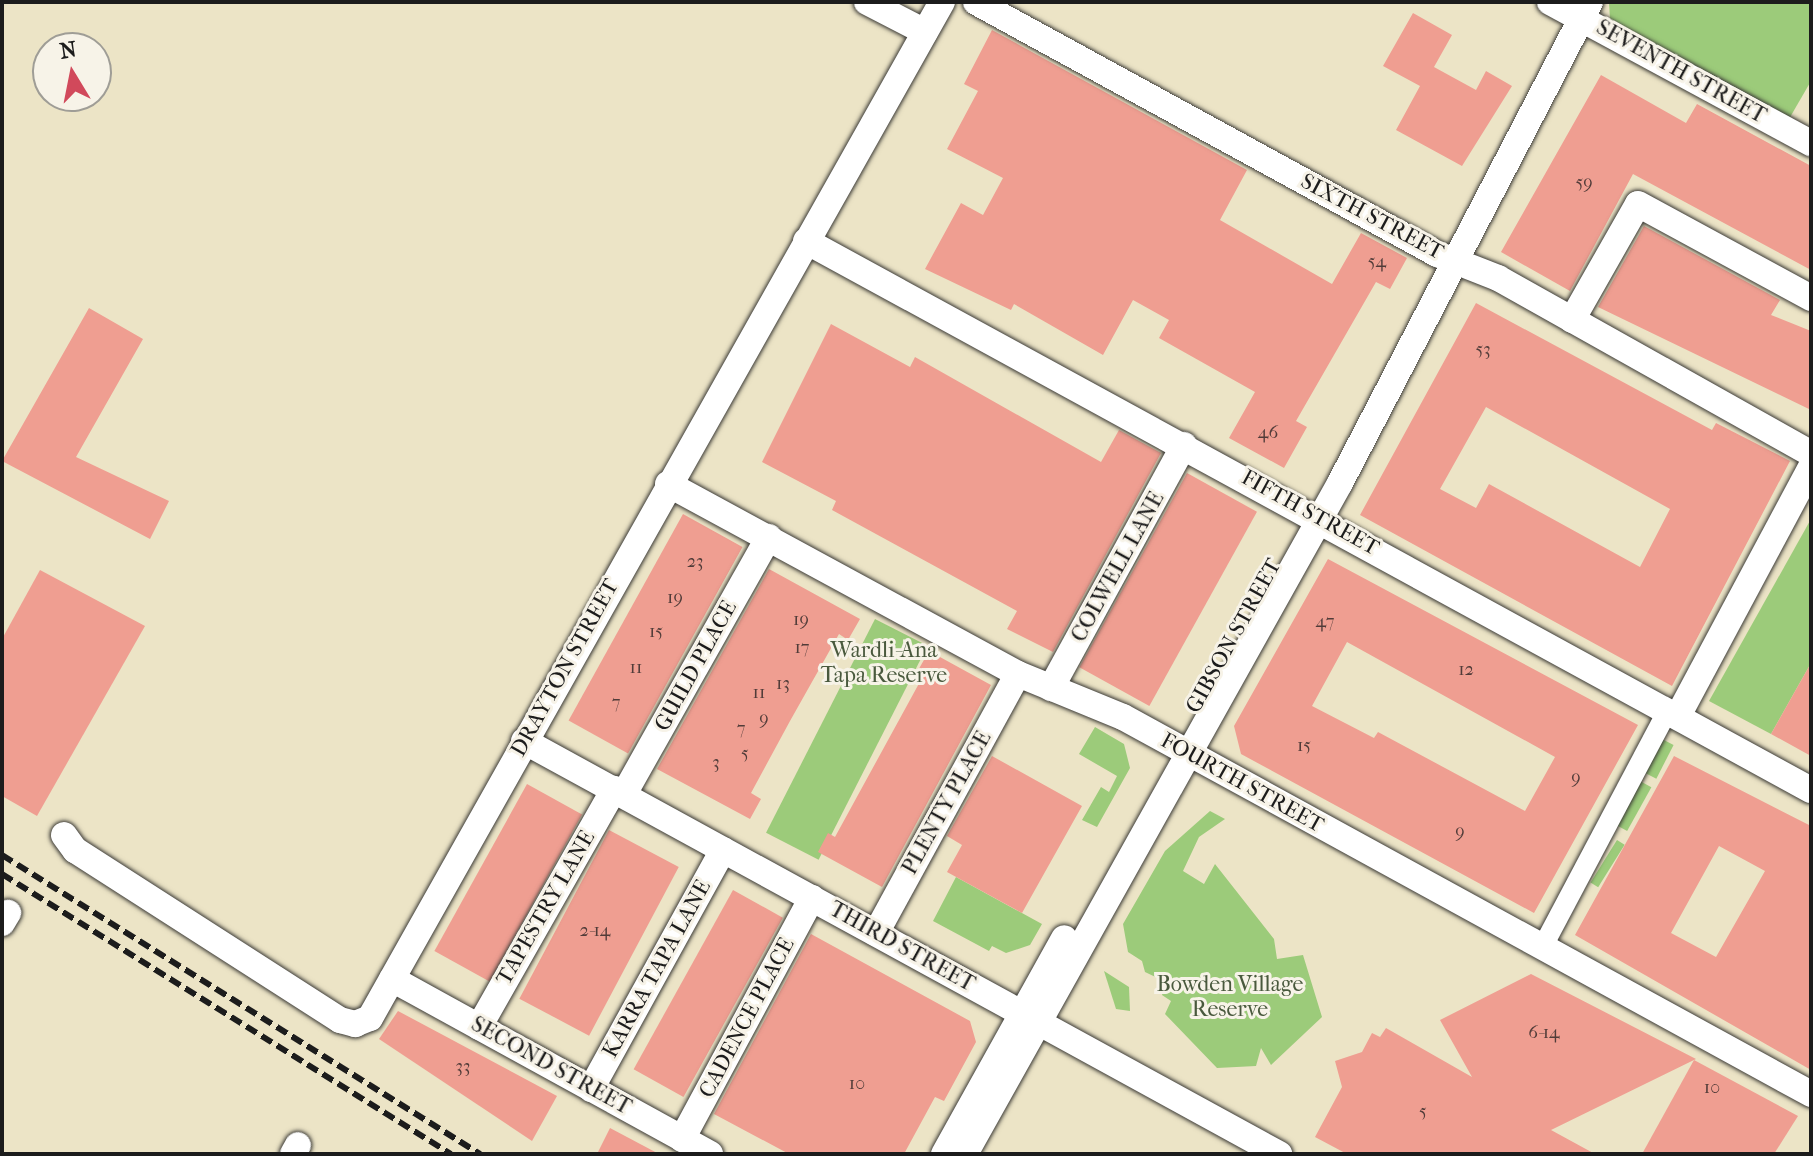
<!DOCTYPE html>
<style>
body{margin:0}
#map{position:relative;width:1813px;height:1156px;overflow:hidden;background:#ece4c6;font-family:"IM FELL French Canon",serif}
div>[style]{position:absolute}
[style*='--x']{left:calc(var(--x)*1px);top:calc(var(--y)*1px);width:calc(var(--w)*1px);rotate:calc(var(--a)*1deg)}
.green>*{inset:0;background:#9ccb7a;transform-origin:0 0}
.building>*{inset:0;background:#ef9e91;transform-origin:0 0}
.roads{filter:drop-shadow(0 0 2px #3b3a36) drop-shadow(0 0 2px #3b3a36)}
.pedestrian>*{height:20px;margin:-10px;padding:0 10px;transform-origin:10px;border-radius:10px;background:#fff}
.minor>*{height:26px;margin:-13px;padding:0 13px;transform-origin:13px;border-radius:13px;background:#fff}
.rail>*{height:6px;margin-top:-3px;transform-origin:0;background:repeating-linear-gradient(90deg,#1c1c1c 0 12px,transparent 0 18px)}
span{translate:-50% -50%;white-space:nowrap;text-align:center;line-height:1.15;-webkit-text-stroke:6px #f7f3e8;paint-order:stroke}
.number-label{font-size:18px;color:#513c39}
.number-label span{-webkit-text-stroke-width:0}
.street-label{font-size:22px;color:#1c1c1c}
.park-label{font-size:22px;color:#49593d}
.frame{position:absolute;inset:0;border:4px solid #1c1c1c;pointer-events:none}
.north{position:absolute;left:32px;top:32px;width:80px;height:80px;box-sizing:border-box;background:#f7f3e8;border:2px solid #9f9d96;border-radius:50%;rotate:350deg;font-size:22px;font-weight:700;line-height:32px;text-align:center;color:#1c1c1c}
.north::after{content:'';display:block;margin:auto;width:28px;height:36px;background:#d1495b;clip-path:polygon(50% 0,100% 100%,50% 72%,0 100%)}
</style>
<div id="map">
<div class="green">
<i style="clip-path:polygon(1609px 2px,1811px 2px,1811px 81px,1789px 119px,1630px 35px,1610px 19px)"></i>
<i style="clip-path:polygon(1811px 519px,1811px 663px,1771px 734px,1709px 701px)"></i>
<i style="left:875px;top:619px;width:59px;height:240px;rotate:27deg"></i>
<i style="clip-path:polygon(1095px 727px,1124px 744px,1130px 768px,1097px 827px,1082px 820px,1101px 787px,1109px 792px,1117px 776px,1079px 754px)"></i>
<i style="left:1662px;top:739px;width:13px;height:38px;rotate:27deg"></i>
<i style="left:1640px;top:781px;width:13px;height:50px;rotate:29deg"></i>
<i style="clip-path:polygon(1210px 811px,1225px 819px,1199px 837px,1183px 871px,1204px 884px,1215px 864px,1274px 939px,1277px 959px,1303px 955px,1322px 1017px,1271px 1065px,1261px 1048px,1256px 1066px,1217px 1068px,1165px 1014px,1171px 1001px,1162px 995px,1166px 982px,1145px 972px,1142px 961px,1128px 952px,1123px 924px,1165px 851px)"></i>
<i style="left:1617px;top:840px;width:9px;height:50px;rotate:32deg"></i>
<i style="clip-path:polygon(956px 877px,1042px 924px,1030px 945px,1006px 953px,992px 946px,989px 951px,933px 921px)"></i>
<i style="clip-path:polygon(1104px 971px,1129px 987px,1130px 1011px,1116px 1009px)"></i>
</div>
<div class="building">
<i style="clip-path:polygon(1413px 13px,1452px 35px,1434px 67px,1476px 90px,1486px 71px,1512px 86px,1462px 166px,1396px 130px,1420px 86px,1383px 66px)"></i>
<i style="clip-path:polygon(992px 30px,1247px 170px,1220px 220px,1332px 284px,1361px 233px,1407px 258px,1390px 289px,1376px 282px,1296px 421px,1307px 427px,1284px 468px,1229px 438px,1255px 392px,1159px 338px,1169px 320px,1133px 300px,1103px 355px,1014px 304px,1011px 310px,925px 269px,961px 203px,983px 215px,1003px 178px,947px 149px,978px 91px,964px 84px)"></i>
<i style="clip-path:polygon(1601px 75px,1686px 123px,1697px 104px,1811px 166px,1811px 270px,1633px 174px,1570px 291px,1501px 252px)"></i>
<i style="clip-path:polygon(1644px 226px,1780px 300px,1771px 315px,1811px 331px,1811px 410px,1598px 307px)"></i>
<i style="clip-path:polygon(evenodd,1476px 303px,1712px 430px,1716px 423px,1790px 461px,1672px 686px,1360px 515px,1476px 303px,1486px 407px,1670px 509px,1640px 567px,1489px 484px,1476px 508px,1440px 489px,1486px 407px)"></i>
<i style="clip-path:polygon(89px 308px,143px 339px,76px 457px,169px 501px,150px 539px,2px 461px)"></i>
<i style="clip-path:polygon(831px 324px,910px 367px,915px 357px,1101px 462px,1119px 430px,1161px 453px,1053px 652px,1007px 629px,1017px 611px,832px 510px,836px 501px,762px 462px)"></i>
<i style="left:1187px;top:473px;width:80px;height:222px;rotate:29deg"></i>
<i style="left:683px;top:514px;width:68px;height:236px;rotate:29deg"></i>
<i style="clip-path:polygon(evenodd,1328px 559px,1638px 725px,1534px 913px,1241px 754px,1234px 726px,1328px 559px,1347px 642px,1555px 757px,1525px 811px,1378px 732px,1374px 738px,1312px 706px,1347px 642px)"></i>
<i style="clip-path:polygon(769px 569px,860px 619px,848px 640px,839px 634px,790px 721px,751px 793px,761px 799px,750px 819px,657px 769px)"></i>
<i style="clip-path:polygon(40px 570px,145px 626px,37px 816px,2px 796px,2px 639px)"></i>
<i style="clip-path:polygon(929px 651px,991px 685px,882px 887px,818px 852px,828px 833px,835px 837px,922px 678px,916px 674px)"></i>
<i style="clip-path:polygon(1811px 663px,1811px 756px,1771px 734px)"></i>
<i style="clip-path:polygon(992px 756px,1082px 806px,1022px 913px,947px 872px,962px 845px,947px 836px)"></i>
<i style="clip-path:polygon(evenodd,1674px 756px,1811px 826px,1811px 1070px,1575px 935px,1674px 756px,1719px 846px,1765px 871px,1716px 957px,1671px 933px,1719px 846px)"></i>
<i style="left:527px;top:784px;width:63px;height:191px;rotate:29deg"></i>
<i style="left:609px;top:830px;width:79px;height:191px;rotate:28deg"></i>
<i style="left:733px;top:890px;width:57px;height:205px;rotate:29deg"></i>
<i style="clip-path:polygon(811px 934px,970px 1021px,976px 1042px,944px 1101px,935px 1097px,904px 1154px,789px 1154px,714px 1114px)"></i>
<i style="clip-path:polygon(1531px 974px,1696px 1059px,1551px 1130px,1595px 1154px,1347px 1154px,1315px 1137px,1342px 1087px,1335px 1061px,1362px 1052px,1372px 1033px,1380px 1037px,1386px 1028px,1472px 1077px,1440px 1020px)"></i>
<i style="clip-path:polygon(398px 1011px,557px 1096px,532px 1141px,379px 1039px)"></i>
<i style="clip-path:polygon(1694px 1060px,1798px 1116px,1774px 1154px,1642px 1154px)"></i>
<i style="clip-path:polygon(610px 1128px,659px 1154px,597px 1154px)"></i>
</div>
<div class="roads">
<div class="pedestrian">
<i style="--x:1542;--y:948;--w:269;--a:-62.1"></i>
</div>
<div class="minor">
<i style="--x:867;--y:2;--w:65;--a:27.3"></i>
<i style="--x:976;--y:2;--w:525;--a:28.66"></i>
<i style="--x:1437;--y:254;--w:66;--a:21.5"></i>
<i style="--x:1498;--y:278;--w:359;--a:29.3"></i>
<i style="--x:1550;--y:2;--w:297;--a:28.4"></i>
<i style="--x:806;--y:241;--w:1145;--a:28.65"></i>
<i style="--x:1572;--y:320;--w:133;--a:-60.4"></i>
<i style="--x:1638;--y:204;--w:197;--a:28.5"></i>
<i style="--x:668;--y:484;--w:398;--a:28.5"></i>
<i style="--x:1018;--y:674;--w:113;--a:22.3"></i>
<i style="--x:1123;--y:717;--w:785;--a:28.72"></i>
<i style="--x:1051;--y:688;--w:277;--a:-61.3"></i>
<i style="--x:1678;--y:716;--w:282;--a:-61.9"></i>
<i style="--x:524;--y:741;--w:861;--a:28.68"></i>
<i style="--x:624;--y:794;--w:295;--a:-60.6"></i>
<i style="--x:64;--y:835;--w:19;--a:54"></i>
<i style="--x:75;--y:850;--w:315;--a:32.7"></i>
<i style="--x:340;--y:1020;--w:16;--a:15"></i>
<i style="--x:355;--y:1024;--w:16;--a:-22"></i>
<i style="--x:370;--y:1018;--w:1166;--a:-60.62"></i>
<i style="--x:2;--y:923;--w:12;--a:-59"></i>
<i style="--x:876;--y:933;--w:295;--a:-61.3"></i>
<i style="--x:392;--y:979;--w:363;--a:28.8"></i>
<i style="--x:479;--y:1027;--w:274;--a:-60.4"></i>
<i style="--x:591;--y:1089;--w:273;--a:-61.1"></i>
<i style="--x:682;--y:1139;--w:274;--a:-61.7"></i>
<i style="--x:293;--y:1154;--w:10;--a:-61"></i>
<i style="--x:944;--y:1154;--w:247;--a:-60.9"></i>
<i style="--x:965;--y:1154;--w:769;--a:-60.8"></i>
<i style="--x:1340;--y:483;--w:542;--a:-62.54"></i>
</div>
</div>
<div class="rail">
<i style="--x:2;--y:855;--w:564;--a:32.03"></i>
<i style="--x:2;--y:874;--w:529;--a:31.95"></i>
</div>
<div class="number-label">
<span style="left:1584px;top:183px">59</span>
<span style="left:1377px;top:262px">54</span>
<span style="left:1483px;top:350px">53</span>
<span style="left:1268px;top:433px">46</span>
<span style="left:695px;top:562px">23</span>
<span style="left:675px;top:598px">19</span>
<span style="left:801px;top:620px">19</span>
<span style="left:1325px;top:622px">47</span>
<span style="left:656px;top:632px">15</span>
<span style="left:802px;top:648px">17</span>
<span style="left:636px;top:668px">11</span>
<span style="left:1466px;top:670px">12</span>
<span style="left:783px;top:684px">13</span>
<span style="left:759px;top:693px">11</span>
<span style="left:616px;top:703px">7</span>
<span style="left:764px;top:719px">9</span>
<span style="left:741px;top:729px">7</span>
<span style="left:1304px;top:746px">15</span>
<span style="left:745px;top:754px">5</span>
<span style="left:716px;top:763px">3</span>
<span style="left:1576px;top:778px">9</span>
<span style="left:1460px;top:832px">9</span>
<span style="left:595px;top:931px">2-14</span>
<span style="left:1544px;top:1033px">6-14</span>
<span style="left:463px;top:1067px">33</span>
<span style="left:857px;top:1084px">10</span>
<span style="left:1712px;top:1088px">10</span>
<span style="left:1423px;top:1112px">5</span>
</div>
<div class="street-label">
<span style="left:1681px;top:72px;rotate:29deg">SEVENTH STREET</span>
<span style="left:1372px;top:217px;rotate:28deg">SIXTH STREET</span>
<span style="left:1310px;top:513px;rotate:29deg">FIFTH STREET</span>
<span style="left:1118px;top:567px;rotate:-61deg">COLWELL LANE</span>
<span style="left:1234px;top:636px;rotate:-61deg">GIBSON STREET</span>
<span style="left:696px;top:666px;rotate:-61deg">GUILD PLACE</span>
<span style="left:565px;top:668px;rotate:-61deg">DRAYTON STREET</span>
<span style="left:1242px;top:783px;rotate:29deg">FOURTH STREET</span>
<span style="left:947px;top:803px;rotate:-61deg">PLENTY PLACE</span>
<span style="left:546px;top:908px;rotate:-60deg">TAPESTRY LANE</span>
<span style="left:902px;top:947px;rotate:29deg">THIRD STREET</span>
<span style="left:657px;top:969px;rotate:-61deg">KARRA TAPA LANE</span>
<span style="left:747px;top:1018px;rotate:-62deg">CADENCE PLACE</span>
<span style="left:551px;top:1066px;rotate:29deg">SECOND STREET</span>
</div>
<div class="park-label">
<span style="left:884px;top:663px">Wardli-Ana<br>Tapa Reserve</span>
<span style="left:1230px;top:997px">Bowden Village<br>Reserve</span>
</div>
<div class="frame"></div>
<div class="north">N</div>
</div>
